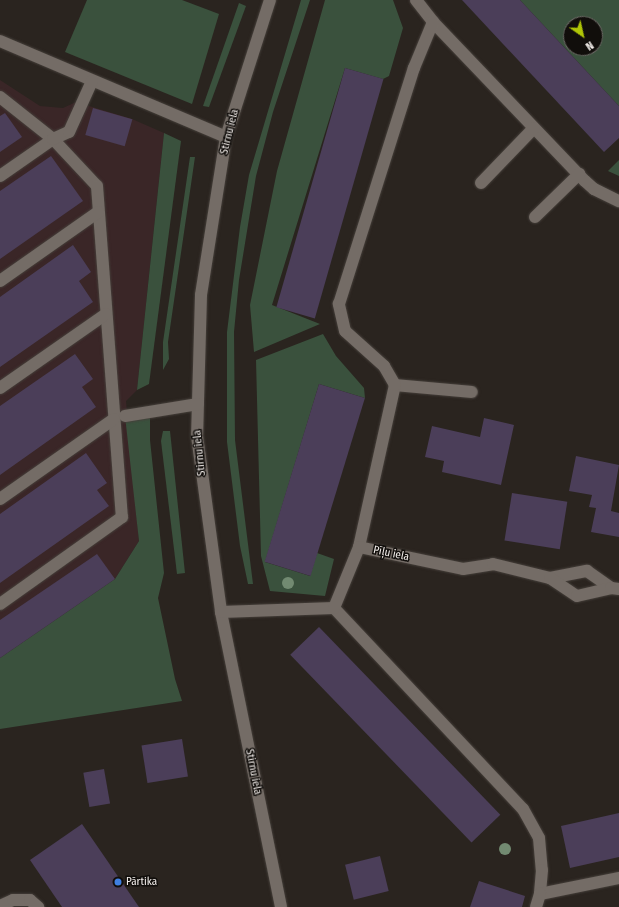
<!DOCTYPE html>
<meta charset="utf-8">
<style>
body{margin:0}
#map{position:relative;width:619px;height:907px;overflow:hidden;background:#2a241f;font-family:"Fira Sans Condensed",sans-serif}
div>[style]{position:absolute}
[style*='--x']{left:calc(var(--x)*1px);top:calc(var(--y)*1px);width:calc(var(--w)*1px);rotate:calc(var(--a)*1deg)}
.industrial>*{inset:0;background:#3a2627}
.green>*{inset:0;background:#3a513d}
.building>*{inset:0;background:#4b3e59;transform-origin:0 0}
.roads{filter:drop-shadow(0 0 1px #453f3a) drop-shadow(0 0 1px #453f3a)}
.minor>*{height:12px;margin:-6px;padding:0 6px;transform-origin:6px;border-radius:6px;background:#746c66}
.trees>*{width:12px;height:12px;margin:-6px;border-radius:50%;background:#728a71}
.dots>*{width:11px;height:11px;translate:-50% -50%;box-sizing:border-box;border:2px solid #110e0b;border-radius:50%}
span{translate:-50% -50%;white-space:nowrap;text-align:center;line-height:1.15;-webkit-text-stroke:3px #110e0b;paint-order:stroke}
.street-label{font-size:11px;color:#f5f0ed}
.poi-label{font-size:11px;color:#f5f0ed}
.left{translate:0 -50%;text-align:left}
.north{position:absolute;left:563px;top:16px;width:40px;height:40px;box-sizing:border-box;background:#110e0b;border:1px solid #6c6865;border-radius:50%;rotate:146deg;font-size:11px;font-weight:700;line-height:16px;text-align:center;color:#f5f0ed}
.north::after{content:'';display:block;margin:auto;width:14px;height:18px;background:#afc507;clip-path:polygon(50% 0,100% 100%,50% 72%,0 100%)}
</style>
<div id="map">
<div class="industrial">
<i style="clip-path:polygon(0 80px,40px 106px,63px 108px,76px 102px,132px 119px,164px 133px,137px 390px,126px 401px,139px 541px,115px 579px,0 658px)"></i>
</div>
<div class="green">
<i style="clip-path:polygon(87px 0,182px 0,219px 14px,192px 104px,65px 52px)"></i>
<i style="clip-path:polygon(301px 0,310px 0,273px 112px,256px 176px,239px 280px,234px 332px,235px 440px,253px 584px,248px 584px,240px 546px,227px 442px,227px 332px,240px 227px,249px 175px)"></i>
<i style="clip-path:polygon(325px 0,393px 0,403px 28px,389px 76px,383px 79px,345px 68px,272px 305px,320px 324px,254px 352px,250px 305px,277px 171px)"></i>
<i style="clip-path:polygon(evenodd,520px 0,619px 0,619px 106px,520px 0,571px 24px,595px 24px,595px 48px,571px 48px,571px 24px)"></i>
<i style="clip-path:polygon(239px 3px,246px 6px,209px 107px,203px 106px)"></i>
<i style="clip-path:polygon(164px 133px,181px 141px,149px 384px,137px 390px)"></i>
<i style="clip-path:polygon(190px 157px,195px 157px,168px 342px,169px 359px,163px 370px,163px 342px)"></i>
<i style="clip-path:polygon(619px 160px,619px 176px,608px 171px)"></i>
<i style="clip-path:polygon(323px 334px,336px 356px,364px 388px,365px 398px,319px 384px,265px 562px,310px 576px,317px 553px,334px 559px,325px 596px,270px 591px,261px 556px,256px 360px)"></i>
<i style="clip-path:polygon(150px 412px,150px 440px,164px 573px,158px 598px,175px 679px,182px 701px,0 729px,0 658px,115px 579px,139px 541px,125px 416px)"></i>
<i style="clip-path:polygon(163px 431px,170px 431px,185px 573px,177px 574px,161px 441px)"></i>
</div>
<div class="building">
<i style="clip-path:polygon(462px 0,520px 0,619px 106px,619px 138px,604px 152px)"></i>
<i style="left:345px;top:68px;width:40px;height:249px;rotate:16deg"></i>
<i style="left:93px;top:108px;width:41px;height:28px;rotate:16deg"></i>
<i style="clip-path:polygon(5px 113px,22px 137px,0 152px,0 116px)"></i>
<i style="clip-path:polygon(51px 156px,83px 201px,0 259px,0 191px)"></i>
<i style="clip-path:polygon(73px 245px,91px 272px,79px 281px,93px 302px,0 367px,0 297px)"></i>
<i style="clip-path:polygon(75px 354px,93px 379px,82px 387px,96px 407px,0 475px,0 406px)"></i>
<i style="left:319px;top:384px;width:48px;height:186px;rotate:17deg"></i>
<i style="clip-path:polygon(484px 418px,514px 425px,501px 485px,442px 472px,444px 461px,425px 457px,432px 426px,480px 437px)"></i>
<i style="clip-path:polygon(86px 453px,107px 483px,97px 490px,109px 506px,0 583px,0 514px)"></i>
<i style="clip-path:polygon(576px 456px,619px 465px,611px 511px,619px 513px,619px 537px,591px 532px,596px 508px,589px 507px,592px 495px,569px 491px)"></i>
<i style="left:512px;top:493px;width:56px;height:48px;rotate:9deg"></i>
<i style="clip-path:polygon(97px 554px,115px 579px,0 658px,0 620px)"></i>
<i style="left:319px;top:627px;width:261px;height:40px;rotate:46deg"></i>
<i style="left:182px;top:739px;width:38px;height:41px;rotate:81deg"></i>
<i style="left:104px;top:769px;width:35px;height:21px;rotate:80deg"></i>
<i style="clip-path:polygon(619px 813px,619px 857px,570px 868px,561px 826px)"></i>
<i style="clip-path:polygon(82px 824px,139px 907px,62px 907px,30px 860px)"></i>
<i style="left:380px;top:856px;width:36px;height:36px;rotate:76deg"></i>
<i style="clip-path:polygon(479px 881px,525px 896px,522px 907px,470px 907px)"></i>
</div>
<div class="roads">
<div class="minor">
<i style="--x:270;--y:0;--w:144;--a:107.8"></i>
<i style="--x:226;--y:137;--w:160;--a:99"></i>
<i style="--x:201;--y:295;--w:141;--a:91.6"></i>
<i style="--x:197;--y:436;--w:178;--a:82.2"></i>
<i style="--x:221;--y:612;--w:301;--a:78.5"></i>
<i style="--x:416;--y:0;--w:28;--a:52"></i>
<i style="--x:433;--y:22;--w:220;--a:46.3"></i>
<i style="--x:585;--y:181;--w:12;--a:42"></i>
<i style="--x:594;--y:189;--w:28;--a:26"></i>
<i style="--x:0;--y:41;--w:246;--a:23"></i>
<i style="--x:0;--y:97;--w:68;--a:38.4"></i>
<i style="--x:53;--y:139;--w:64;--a:46.9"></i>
<i style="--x:97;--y:186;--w:332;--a:85.7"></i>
<i style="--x:122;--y:517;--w:150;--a:144.5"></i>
<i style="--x:0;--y:176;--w:65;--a:-34.9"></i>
<i style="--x:53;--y:139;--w:17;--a:-24"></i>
<i style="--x:69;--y:132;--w:56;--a:-65.7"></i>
<i style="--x:481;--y:183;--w:76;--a:-46.1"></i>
<i style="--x:535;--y:217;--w:62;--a:-44.3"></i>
<i style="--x:0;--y:281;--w:120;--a:-35.1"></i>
<i style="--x:395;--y:385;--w:77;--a:5.2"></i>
<i style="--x:0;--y:388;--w:129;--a:-34.9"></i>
<i style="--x:125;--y:416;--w:74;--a:-9.3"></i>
<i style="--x:0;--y:499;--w:139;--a:-35.1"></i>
<i style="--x:359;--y:547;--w:166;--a:-77.5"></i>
<i style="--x:395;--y:385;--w:22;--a:-120"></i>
<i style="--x:384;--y:366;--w:52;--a:-138.1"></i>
<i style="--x:345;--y:331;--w:28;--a:-103"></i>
<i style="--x:339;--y:304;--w:248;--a:-72.4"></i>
<i style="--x:414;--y:68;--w:50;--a:-67.6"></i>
<i style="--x:550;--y:578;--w:38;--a:-11"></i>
<i style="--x:587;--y:571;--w:29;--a:35"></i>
<i style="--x:334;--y:608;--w:276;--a:46.8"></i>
<i style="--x:523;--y:809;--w:33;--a:61"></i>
<i style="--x:539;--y:838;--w:32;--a:85"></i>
<i style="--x:542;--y:870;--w:24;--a:95"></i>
<i style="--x:540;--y:894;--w:81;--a:-11.4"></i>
<i style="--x:221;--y:612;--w:113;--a:-2"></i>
<i style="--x:334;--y:608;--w:66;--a:-67.7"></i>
<i style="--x:359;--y:547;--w:106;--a:11.9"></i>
<i style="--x:463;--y:569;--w:30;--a:-9"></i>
<i style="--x:493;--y:564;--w:59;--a:13.8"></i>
<i style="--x:550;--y:578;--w:32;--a:34"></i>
<i style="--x:577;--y:596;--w:35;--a:-13"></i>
<i style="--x:611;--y:588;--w:8;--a:7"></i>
<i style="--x:0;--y:906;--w:14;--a:-25"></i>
<i style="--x:13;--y:900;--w:17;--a:0"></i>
<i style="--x:30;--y:900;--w:11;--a:41"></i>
<i style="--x:536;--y:907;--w:14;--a:-73"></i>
</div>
</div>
<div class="trees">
<i style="left:288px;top:583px"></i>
<i style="left:505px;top:849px"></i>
</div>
<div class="dots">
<i style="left:118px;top:882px;background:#3f7fe0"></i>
</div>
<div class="street-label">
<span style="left:230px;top:132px;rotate:-76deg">Stirnu iela</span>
<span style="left:200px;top:453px;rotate:-96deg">Stirnu iela</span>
<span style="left:391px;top:554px;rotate:12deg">Pīļu iela</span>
<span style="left:253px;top:772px;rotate:79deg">Stirnu iela</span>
</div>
<div class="poi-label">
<span class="left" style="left:126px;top:882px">Pārtika</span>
</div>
<div class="north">N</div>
</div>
